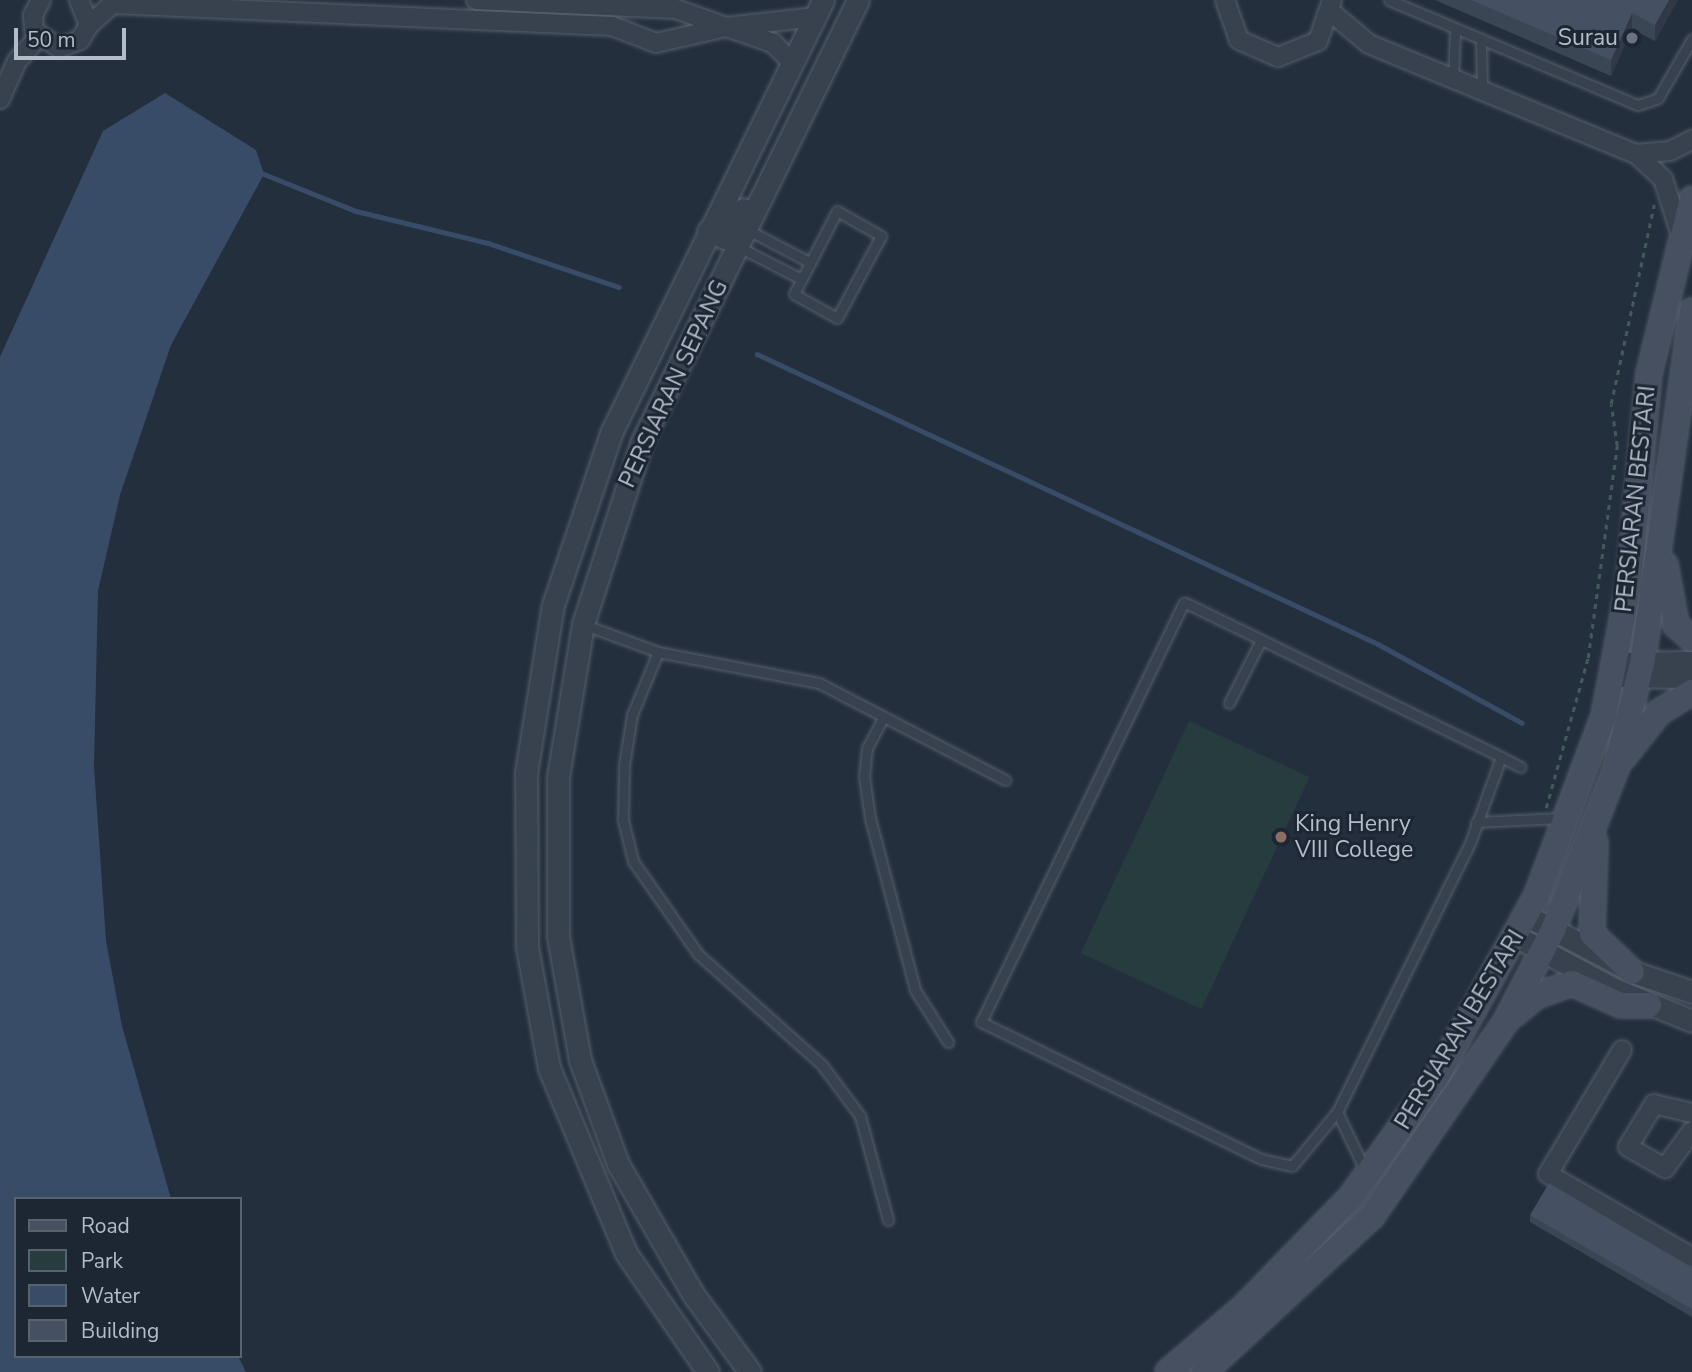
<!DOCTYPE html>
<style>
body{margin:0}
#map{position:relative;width:1692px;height:1372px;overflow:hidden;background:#242f3e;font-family:"Nunito Sans",sans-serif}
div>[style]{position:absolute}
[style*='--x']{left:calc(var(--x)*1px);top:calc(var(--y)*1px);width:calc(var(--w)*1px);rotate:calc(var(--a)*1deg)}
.green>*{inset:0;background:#263c3f;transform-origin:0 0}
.water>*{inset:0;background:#394c67}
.stream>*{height:4.5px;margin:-2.25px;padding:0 2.25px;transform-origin:2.25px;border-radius:2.25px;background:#394c67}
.path>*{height:2.5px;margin-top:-1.25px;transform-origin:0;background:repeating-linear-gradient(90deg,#44595c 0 5px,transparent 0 10px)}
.roads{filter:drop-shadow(0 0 2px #565f6c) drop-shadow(0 0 2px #565f6c)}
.service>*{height:9px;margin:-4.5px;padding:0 4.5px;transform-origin:4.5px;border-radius:4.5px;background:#38414e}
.minor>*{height:18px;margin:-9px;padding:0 9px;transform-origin:9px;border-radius:9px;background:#38414e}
.tertiary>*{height:21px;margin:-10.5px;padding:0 10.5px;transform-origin:10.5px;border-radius:10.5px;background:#38414e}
.secondary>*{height:24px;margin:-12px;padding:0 12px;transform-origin:12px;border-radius:12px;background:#465061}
.wall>*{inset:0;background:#3b4654}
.shaded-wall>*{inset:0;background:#303945}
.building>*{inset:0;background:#455162}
.dots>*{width:19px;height:19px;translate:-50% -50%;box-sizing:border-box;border:4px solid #1d2633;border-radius:50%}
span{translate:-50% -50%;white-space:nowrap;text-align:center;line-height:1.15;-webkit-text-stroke:6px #1d2633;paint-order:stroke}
.poi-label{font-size:23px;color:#b4bcc9}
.right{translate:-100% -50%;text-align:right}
.left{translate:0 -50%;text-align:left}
.street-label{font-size:23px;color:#b4bcc9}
.legend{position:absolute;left:14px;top:1197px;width:228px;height:161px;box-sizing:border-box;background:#1d2633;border:2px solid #59626f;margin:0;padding:9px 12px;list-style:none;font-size:21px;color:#b4bcc9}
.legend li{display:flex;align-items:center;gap:14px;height:35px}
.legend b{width:35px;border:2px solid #59626f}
.scale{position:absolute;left:14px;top:28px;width:112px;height:32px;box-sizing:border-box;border:4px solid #b4bcc9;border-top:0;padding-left:9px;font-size:21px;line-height:24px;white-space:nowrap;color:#b4bcc9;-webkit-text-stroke:5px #1d2633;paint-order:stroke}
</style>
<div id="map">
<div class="green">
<i style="left:1189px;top:721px;width:133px;height:256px;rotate:25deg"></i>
</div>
<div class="water">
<i style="clip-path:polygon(165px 93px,256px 150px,264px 174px,171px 345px,120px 495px,98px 591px,94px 767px,106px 941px,122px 1026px,171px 1199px,16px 1199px,16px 1356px,238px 1356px,246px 1372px,0 1372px,0 357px,103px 131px)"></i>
</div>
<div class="stream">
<i style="--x:264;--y:174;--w:99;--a:21.9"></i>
<i style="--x:356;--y:211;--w:136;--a:13.6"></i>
<i style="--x:488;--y:243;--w:138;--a:18.6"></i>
<i style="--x:757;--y:354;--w:685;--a:25.03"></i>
<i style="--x:1378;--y:644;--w:164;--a:28.7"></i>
</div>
<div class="path">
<i style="--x:1546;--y:808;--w:156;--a:-74.4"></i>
<i style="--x:1588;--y:658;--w:214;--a:-82.2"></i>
<i style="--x:1617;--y:446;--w:42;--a:-98.1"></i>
<i style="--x:1611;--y:404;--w:204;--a:-77.8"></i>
</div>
<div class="roads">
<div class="service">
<i style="--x:1389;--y:0;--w:270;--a:22.9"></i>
<i style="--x:1638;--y:105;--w:21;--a:-19"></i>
<i style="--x:1658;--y:98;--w:68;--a:-60"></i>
<i style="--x:1481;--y:43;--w:47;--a:88.8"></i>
<i style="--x:1453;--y:80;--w:48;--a:-87.6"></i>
<i style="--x:837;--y:211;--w:51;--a:29.6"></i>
<i style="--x:881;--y:236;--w:93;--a:118.2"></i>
<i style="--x:837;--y:318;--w:49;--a:-150.8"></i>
<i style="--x:794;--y:294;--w:93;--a:-62.6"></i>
<i style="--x:748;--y:230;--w:69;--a:27.7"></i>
<i style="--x:739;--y:247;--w:70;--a:27.3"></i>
<i style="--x:585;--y:625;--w:78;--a:20.3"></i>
<i style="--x:658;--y:652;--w:164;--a:10.9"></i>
<i style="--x:819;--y:683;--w:210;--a:27.5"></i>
<i style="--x:658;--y:652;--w:68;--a:112.4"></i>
<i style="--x:632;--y:715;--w:51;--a:99.1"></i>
<i style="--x:624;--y:765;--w:55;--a:91"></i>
<i style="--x:623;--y:820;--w:42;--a:76.3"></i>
<i style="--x:633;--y:861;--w:113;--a:55"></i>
<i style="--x:698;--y:954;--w:166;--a:41.8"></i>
<i style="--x:822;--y:1065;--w:64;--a:53.3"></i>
<i style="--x:860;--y:1116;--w:108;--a:74.9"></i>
<i style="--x:1229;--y:703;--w:71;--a:-63.1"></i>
<i style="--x:883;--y:718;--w:34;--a:118"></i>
<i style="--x:867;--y:748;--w:28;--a:96"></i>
<i style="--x:864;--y:776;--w:42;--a:81.9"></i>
<i style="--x:870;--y:818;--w:178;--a:75.3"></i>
<i style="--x:915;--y:990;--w:62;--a:57.6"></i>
<i style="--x:1501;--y:757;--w:91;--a:109.8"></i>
<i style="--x:1470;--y:843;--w:300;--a:116.3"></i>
<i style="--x:1337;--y:1112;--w:70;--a:129.8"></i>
<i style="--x:1292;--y:1166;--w:32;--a:-167"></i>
<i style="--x:1261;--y:1159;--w:312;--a:-153.9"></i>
<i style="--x:981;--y:1022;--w:466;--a:-64.2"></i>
<i style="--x:1184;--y:603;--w:6;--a:18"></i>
<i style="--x:1190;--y:605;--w:346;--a:26"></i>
<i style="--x:1501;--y:757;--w:22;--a:27"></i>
<i style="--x:1476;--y:822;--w:85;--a:-2.7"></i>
<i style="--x:1337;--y:1112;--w:64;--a:64.2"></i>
</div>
<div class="minor">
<i style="--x:41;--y:0;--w:17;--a:118"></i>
<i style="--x:33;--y:15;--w:16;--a:86"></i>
<i style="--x:34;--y:31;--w:30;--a:34"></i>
<i style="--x:59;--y:48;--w:22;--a:-21"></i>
<i style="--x:80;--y:40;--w:17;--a:-59"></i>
<i style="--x:89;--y:25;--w:27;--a:-112"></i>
<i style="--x:476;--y:0;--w:200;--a:2.6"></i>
<i style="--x:676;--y:9;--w:53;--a:19.8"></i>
<i style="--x:726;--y:27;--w:90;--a:-6.4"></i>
<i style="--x:1225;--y:0;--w:42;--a:70.7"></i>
<i style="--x:1239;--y:40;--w:43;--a:23.6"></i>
<i style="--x:1278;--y:57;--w:43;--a:-21.8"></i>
<i style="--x:1318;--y:41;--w:43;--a:-71.1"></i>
<i style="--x:1332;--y:13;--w:48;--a:40"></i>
<i style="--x:1369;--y:44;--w:289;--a:22.4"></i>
<i style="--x:89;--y:25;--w:31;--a:-42"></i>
<i style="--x:112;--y:4;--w:500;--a:2.52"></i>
<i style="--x:612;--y:26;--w:47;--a:21.1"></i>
<i style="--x:656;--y:43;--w:72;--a:-12.9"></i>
<i style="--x:726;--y:27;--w:50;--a:18.8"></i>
<i style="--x:773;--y:43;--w:28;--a:46"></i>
<i style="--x:0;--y:99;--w:42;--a:-65.9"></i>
<i style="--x:17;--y:61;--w:31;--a:-48"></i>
<i style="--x:1681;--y:235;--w:59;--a:-107.8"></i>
<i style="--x:1663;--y:179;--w:37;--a:-137"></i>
<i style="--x:1636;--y:154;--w:34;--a:-5"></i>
<i style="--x:1670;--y:151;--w:25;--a:-27"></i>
<i style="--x:1622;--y:1050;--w:144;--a:120.8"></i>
<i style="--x:1548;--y:1174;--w:166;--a:30"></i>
<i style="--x:1692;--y:1113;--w:39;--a:-167"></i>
<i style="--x:1654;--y:1104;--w:50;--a:121.2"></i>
<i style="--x:1628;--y:1147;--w:43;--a:29.6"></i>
<i style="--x:1665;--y:1168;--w:46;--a:-53.9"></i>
</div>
<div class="tertiary">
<i style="--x:708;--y:231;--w:18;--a:22"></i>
<i style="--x:725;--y:238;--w:34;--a:-58"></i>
<i style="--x:1628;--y:663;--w:64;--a:-0.9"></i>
<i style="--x:1612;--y:676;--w:80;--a:0.7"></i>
<i style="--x:1527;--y:916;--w:123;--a:27.6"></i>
<i style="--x:1636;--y:973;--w:59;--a:18.7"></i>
<i style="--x:1517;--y:937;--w:110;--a:28.2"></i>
<i style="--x:1614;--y:989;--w:84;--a:22.3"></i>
<i style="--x:708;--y:1372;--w:145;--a:-124.6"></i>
<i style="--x:626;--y:1253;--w:200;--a:-112.6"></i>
<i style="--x:549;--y:1068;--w:123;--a:-100.3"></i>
<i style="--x:527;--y:947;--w:174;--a:-90.3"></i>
<i style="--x:526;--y:773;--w:170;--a:-80.9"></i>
<i style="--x:553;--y:605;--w:184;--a:-71.3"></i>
<i style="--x:612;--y:431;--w:480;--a:-63.9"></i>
<i style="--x:750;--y:1372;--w:97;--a:-126.2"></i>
<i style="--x:693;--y:1294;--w:150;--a:-120"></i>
<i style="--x:618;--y:1164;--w:111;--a:-110.1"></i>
<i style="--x:580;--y:1060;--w:125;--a:-100.1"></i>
<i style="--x:558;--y:937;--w:160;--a:-90"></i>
<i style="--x:558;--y:777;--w:155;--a:-80.7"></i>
<i style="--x:583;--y:624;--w:192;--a:-72.1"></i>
<i style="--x:642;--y:441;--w:491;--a:-63.9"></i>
</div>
<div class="secondary">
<i style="--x:1665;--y:565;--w:61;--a:79.6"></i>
<i style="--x:1676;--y:625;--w:21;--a:41"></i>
<i style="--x:1623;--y:758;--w:57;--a:-52.1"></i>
<i style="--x:1658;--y:713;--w:40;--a:-32"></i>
<i style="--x:1595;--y:842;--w:92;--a:91.9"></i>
<i style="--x:1592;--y:934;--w:55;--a:43.5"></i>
<i style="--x:1513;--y:1015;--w:30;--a:-40"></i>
<i style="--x:1536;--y:996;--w:38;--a:-20"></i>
<i style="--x:1572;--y:983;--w:54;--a:24.2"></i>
<i style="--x:1621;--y:1005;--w:28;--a:0"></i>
<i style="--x:1168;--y:1372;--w:99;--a:-40.5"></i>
<i style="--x:1243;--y:1308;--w:155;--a:-45.8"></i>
<i style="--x:1351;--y:1197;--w:146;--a:-54.5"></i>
<i style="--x:1436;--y:1078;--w:209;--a:-61.1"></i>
<i style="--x:1537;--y:895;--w:191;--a:-69.5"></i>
<i style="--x:1604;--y:716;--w:133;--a:-79.2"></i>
<i style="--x:1629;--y:585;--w:212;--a:-84.6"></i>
<i style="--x:1649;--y:374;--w:180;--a:-76.2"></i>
<i style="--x:1204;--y:1372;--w:229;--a:-42.9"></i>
<i style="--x:1372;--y:1216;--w:237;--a:-55.5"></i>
<i style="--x:1506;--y:1021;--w:102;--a:-62.7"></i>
<i style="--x:1553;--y:930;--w:174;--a:-68.7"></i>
<i style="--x:1616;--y:768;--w:107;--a:-76"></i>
<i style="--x:1642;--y:664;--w:357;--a:-81.9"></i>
</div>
</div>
<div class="wall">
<i style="clip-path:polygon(1435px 0,1678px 0,1655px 41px,1632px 29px,1611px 76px)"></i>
<i style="clip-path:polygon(1530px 1215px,1692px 1268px,1692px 1317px,1530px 1222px)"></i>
</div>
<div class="shaded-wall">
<i style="clip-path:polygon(1669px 0,1678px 0,1655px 41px,1655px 25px)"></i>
<i style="clip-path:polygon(1632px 13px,1632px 29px,1611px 76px,1611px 60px)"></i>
</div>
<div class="building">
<i style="clip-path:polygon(1471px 0,1669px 0,1655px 25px,1632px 13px,1611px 60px)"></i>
<i style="clip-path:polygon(1549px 1183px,1692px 1268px,1692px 1309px,1530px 1215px)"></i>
</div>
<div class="dots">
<i style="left:1632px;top:38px;background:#6b7280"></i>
<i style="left:1281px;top:837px;background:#8d6e63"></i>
</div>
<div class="poi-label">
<span class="right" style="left:1618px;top:38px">Surau</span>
<span class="left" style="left:1295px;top:837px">King Henry<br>VIII College</span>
</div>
<div class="street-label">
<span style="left:674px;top:384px;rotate:-65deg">PERSIARAN SEPANG</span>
<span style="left:1636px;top:499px;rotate:-84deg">PERSIARAN BESTARI</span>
<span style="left:1460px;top:1030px;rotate:-59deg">PERSIARAN BESTARI</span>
</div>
<ul class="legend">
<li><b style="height:9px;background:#465061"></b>Road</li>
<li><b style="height:19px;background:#263c3f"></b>Park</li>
<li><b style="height:19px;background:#394c67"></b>Water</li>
<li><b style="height:19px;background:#455162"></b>Building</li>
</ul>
<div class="scale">50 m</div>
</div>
